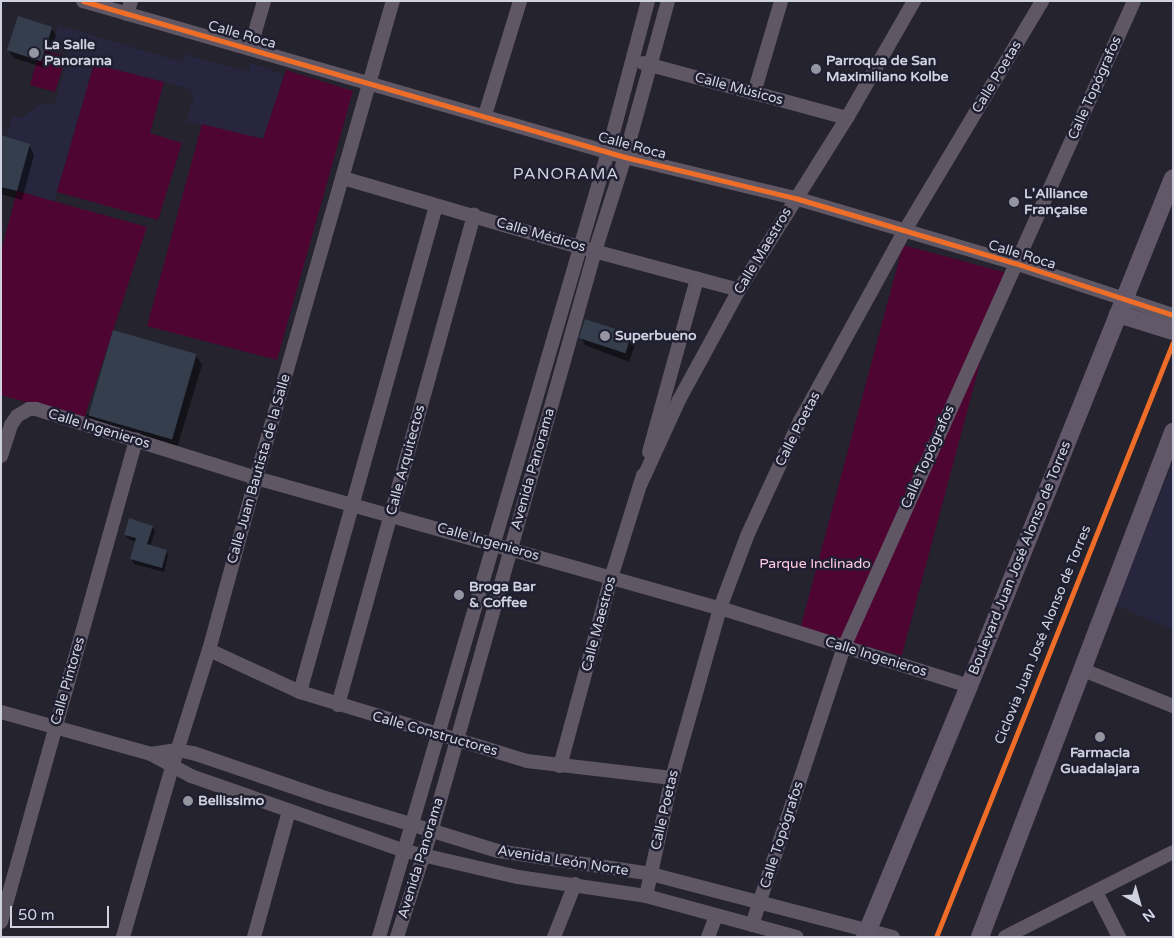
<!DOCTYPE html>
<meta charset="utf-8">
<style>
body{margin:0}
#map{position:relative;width:1174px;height:938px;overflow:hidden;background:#24232e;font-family:"Varela Round",sans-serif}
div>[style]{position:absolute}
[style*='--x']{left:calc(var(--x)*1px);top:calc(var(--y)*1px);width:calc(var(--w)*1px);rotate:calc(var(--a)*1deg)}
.built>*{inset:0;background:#27263e}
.green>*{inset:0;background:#4e0531;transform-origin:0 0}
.shadow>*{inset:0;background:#0007}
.building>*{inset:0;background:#343e4d;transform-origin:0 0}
.minor>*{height:14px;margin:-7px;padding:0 7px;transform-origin:7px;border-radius:7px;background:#605765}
.major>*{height:18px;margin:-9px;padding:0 9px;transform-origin:9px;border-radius:9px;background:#62586a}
.cycleway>*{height:5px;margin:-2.5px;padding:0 2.5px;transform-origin:2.5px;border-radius:2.5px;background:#ee6e29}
.dots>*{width:14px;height:14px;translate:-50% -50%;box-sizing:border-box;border:2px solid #201f32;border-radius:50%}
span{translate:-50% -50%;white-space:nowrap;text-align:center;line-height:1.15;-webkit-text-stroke:5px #201f32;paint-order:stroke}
.street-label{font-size:14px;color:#d1d2df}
.poi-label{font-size:14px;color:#d1d2df;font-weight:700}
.left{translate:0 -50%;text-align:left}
.park-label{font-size:14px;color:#ffcbe0}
.quarter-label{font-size:16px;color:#d1d2df;letter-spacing:1px}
.frame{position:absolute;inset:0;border:2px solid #d1d2df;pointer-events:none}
.north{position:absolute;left:1114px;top:878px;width:50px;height:50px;-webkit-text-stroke:4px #201f32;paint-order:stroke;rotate:142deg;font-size:14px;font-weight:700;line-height:20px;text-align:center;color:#d1d2df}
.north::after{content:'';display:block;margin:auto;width:18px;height:22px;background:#d1d2df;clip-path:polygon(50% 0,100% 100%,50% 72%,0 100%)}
.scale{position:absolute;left:10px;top:906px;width:99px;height:22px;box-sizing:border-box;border:2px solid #d1d2df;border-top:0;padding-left:6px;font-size:15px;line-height:18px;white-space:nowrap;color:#d1d2df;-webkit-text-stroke:4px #201f32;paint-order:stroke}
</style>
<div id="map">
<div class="built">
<i style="clip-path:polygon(58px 25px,182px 62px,184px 54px,248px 72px,251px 63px,284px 75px,263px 139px,186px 121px,194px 98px,190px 89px,94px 64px,54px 202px,17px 191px,29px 144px,7px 136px,13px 116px,21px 118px,42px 103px,54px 105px,70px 53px,52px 47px)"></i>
<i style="clip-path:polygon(1173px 462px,1173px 630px,1116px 605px)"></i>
</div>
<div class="green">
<i style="clip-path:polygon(45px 50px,66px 57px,55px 92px,30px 85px,37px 60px,41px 61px)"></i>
<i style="clip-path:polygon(94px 64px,164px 82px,150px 133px,182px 143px,158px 220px,57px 192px)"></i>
<i style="clip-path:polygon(286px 70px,353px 91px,277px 360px,147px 326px,202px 124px,263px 139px)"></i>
<i style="clip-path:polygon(17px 191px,147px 227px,84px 419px,1px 395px,1px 252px)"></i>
<i style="left:903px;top:245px;width:105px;height:397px;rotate:15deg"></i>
</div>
<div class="shadow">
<i style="clip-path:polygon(51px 28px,56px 35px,45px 68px,14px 58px,9px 51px)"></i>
<i style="clip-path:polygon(1px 136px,29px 145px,34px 155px,22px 200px,1px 194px)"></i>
<i style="clip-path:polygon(631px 335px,636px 342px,629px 362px,585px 345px,581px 338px)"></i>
<i style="clip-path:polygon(196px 355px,202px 365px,176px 451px,92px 425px,86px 415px)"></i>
<i style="clip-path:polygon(152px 527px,155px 531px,150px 546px,166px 551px,168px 555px,164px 572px,134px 564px,132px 559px,136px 542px,128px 539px,125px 535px)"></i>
</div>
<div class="building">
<i style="left:18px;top:16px;width:36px;height:36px;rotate:18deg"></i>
<i style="clip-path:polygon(1px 135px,30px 144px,17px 191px,1px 187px)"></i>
<i style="left:585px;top:319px;width:49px;height:20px;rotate:18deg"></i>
<i style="left:113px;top:330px;width:87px;height:89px;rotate:16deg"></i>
<i style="clip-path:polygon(129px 518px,153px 526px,147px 544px,167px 550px,162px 568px,130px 559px,136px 538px,124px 535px)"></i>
</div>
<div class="minor">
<i style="--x:83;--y:1;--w:564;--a:16.06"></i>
<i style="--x:625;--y:157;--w:175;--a:13.6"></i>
<i style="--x:795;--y:198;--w:229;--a:16.5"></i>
<i style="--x:1015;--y:263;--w:166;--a:18.2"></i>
<i style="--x:127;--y:14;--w:14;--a:-73"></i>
<i style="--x:250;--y:49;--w:50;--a:-73.7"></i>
<i style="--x:643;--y:63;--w:211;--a:15.1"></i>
<i style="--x:754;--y:93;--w:96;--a:-73.6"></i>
<i style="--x:485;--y:115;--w:119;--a:-72.9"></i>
<i style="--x:343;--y:178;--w:246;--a:16.3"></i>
<i style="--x:579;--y:247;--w:166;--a:15"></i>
<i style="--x:649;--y:452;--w:180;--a:-74.5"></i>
<i style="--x:1;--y:456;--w:33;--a:-72"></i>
<i style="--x:11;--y:425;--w:11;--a:-56"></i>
<i style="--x:17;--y:416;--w:14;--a:-30"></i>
<i style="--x:29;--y:409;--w:7;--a:0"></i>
<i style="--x:36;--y:409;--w:231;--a:17.4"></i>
<i style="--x:256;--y:478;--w:482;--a:15.7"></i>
<i style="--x:720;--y:608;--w:261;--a:17.4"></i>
<i style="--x:641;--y:483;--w:91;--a:-65.4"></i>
<i style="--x:679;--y:400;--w:125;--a:-61.4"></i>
<i style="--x:739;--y:290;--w:203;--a:-57.9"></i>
<i style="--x:847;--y:118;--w:135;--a:-60.2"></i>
<i style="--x:209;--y:650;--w:100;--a:24.8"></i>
<i style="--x:300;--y:692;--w:237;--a:16.9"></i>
<i style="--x:527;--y:761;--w:146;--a:6.7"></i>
<i style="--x:1083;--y:670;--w:97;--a:21.8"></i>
<i style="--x:300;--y:692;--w:505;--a:-74.37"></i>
<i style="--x:338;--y:705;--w:509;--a:-74.49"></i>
<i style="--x:1;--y:712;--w:156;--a:15.6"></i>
<i style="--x:151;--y:754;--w:46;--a:28.8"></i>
<i style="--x:191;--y:776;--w:227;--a:19.3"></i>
<i style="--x:405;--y:851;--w:116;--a:13"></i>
<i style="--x:518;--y:877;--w:129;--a:8.4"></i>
<i style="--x:646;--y:896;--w:156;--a:15.2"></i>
<i style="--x:151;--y:754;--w:26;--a:-9"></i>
<i style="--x:177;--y:750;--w:16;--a:11"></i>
<i style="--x:193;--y:753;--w:133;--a:18.8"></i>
<i style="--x:319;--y:796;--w:187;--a:17.1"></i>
<i style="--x:498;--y:851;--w:155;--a:8.5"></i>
<i style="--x:651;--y:874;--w:250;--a:14.6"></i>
<i style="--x:560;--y:766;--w:195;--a:-74.8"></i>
<i style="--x:611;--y:578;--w:108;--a:-72.7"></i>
<i style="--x:1096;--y:892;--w:51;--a:62.9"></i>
<i style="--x:646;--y:896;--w:121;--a:-77.6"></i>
<i style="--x:672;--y:778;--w:177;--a:-74.2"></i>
<i style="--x:720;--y:608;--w:77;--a:-69.4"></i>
<i style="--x:747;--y:536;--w:127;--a:-65.3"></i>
<i style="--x:800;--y:421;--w:216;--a:-61.2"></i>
<i style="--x:904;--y:232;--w:269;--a:-59.1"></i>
<i style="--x:1;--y:922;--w:501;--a:-74.35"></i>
<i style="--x:752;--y:925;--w:293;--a:-71.7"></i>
<i style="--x:844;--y:647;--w:708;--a:-65.82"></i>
<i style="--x:123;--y:937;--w:177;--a:-73.9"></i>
<i style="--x:172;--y:767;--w:123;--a:-72.5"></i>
<i style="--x:209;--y:650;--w:178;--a:-74.7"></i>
<i style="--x:256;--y:478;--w:496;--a:-74"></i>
<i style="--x:254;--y:937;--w:131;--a:-74.5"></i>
<i style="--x:379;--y:937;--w:818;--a:-73.74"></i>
<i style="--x:608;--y:152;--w:156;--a:-75.2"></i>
<i style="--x:397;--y:937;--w:110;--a:-72.1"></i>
<i style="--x:431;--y:832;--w:604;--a:-74.24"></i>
<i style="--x:595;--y:251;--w:99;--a:-72.3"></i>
<i style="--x:625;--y:157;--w:162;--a:-74.6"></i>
<i style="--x:554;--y:937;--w:57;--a:-68.4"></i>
<i style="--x:708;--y:937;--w:22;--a:-69"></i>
<i style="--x:1005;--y:937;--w:188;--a:-26.8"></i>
</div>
<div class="major">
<i style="--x:1118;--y:314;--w:58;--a:17.2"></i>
<i style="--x:865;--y:937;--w:272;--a:-67.5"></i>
<i style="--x:969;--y:686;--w:547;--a:-68.12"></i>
<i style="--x:980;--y:937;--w:541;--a:-69.08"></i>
</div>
<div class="cycleway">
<i style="--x:83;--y:1;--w:564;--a:16.06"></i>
<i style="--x:625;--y:157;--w:175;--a:13.6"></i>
<i style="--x:795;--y:198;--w:229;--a:16.5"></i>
<i style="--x:1015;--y:263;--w:166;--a:18.2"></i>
<i style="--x:936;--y:937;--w:640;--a:-68.28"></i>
</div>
<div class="dots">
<i style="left:34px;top:53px;background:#9495a1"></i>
<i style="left:816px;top:69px;background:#9495a1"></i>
<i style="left:1014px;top:202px;background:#9495a1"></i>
<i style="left:605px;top:336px;background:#9495a1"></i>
<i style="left:459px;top:595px;background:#9495a1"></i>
<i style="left:1100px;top:737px;background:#9495a1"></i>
<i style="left:188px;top:801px;background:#9495a1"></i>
</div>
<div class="street-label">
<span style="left:242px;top:35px;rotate:16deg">Calle Roca</span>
<span style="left:997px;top:77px;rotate:-59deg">Calle Poetas</span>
<span style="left:1095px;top:88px;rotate:-66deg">Calle Topógrafos</span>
<span style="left:739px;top:89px;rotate:15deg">Calle Músicos</span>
<span style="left:632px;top:146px;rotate:15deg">Calle Roca</span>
<span style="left:541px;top:235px;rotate:16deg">Calle Médicos</span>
<span style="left:763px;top:251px;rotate:-59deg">Calle Maestros</span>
<span style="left:1022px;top:255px;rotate:17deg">Calle Roca</span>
<span style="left:99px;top:429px;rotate:17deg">Calle Ingenieros</span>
<span style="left:798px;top:429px;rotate:-63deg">Calle Poetas</span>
<span style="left:928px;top:457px;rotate:-66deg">Calle Topógrafos</span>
<span style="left:406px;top:460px;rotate:-75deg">Calle Arquitectos</span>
<span style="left:259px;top:469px;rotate:-74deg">Calle Juan Bautista de la Salle</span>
<span style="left:533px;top:469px;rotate:-74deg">Avenida Panorama</span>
<span style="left:488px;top:542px;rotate:16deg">Calle Ingenieros</span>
<span style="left:1020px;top:558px;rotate:-68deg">Boulevard Juan José Alonso de Torres</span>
<span style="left:599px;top:624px;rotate:-75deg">Calle Maestros</span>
<span style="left:1043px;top:635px;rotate:-68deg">Ciclovia Juan José Alonso de Torres</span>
<span style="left:876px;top:657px;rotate:17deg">Calle Ingenieros</span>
<span style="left:68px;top:681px;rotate:-74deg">Calle Pintores</span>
<span style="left:435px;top:734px;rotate:16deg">Calle Constructores</span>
<span style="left:665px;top:810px;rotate:-77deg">Calle Poetas</span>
<span style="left:782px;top:835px;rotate:-72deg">Calle Topógrafos</span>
<span style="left:421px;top:858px;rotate:-73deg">Avenida Panorama</span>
<span style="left:563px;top:861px;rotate:9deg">Avenida León Norte</span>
</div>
<div class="poi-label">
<span class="left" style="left:44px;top:53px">La Salle<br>Panorama</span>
<span class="left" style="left:826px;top:69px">Parroqua de San<br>Maximiliano Kolbe</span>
<span class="left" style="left:1024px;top:202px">L'Alliance<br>Française</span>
<span class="left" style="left:615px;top:336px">Superbueno</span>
<span class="left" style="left:469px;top:595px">Broga Bar<br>&amp; Coffee</span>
<span style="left:1100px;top:761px">Farmacia<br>Guadalajara</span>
<span class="left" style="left:198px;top:801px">Bellissimo</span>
</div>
<div class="park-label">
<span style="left:815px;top:564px">Parque Inclinado</span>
</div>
<div class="quarter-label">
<span style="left:566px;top:174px">PANORAMA</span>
</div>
<div class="frame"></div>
<div class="north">N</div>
<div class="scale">50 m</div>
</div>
